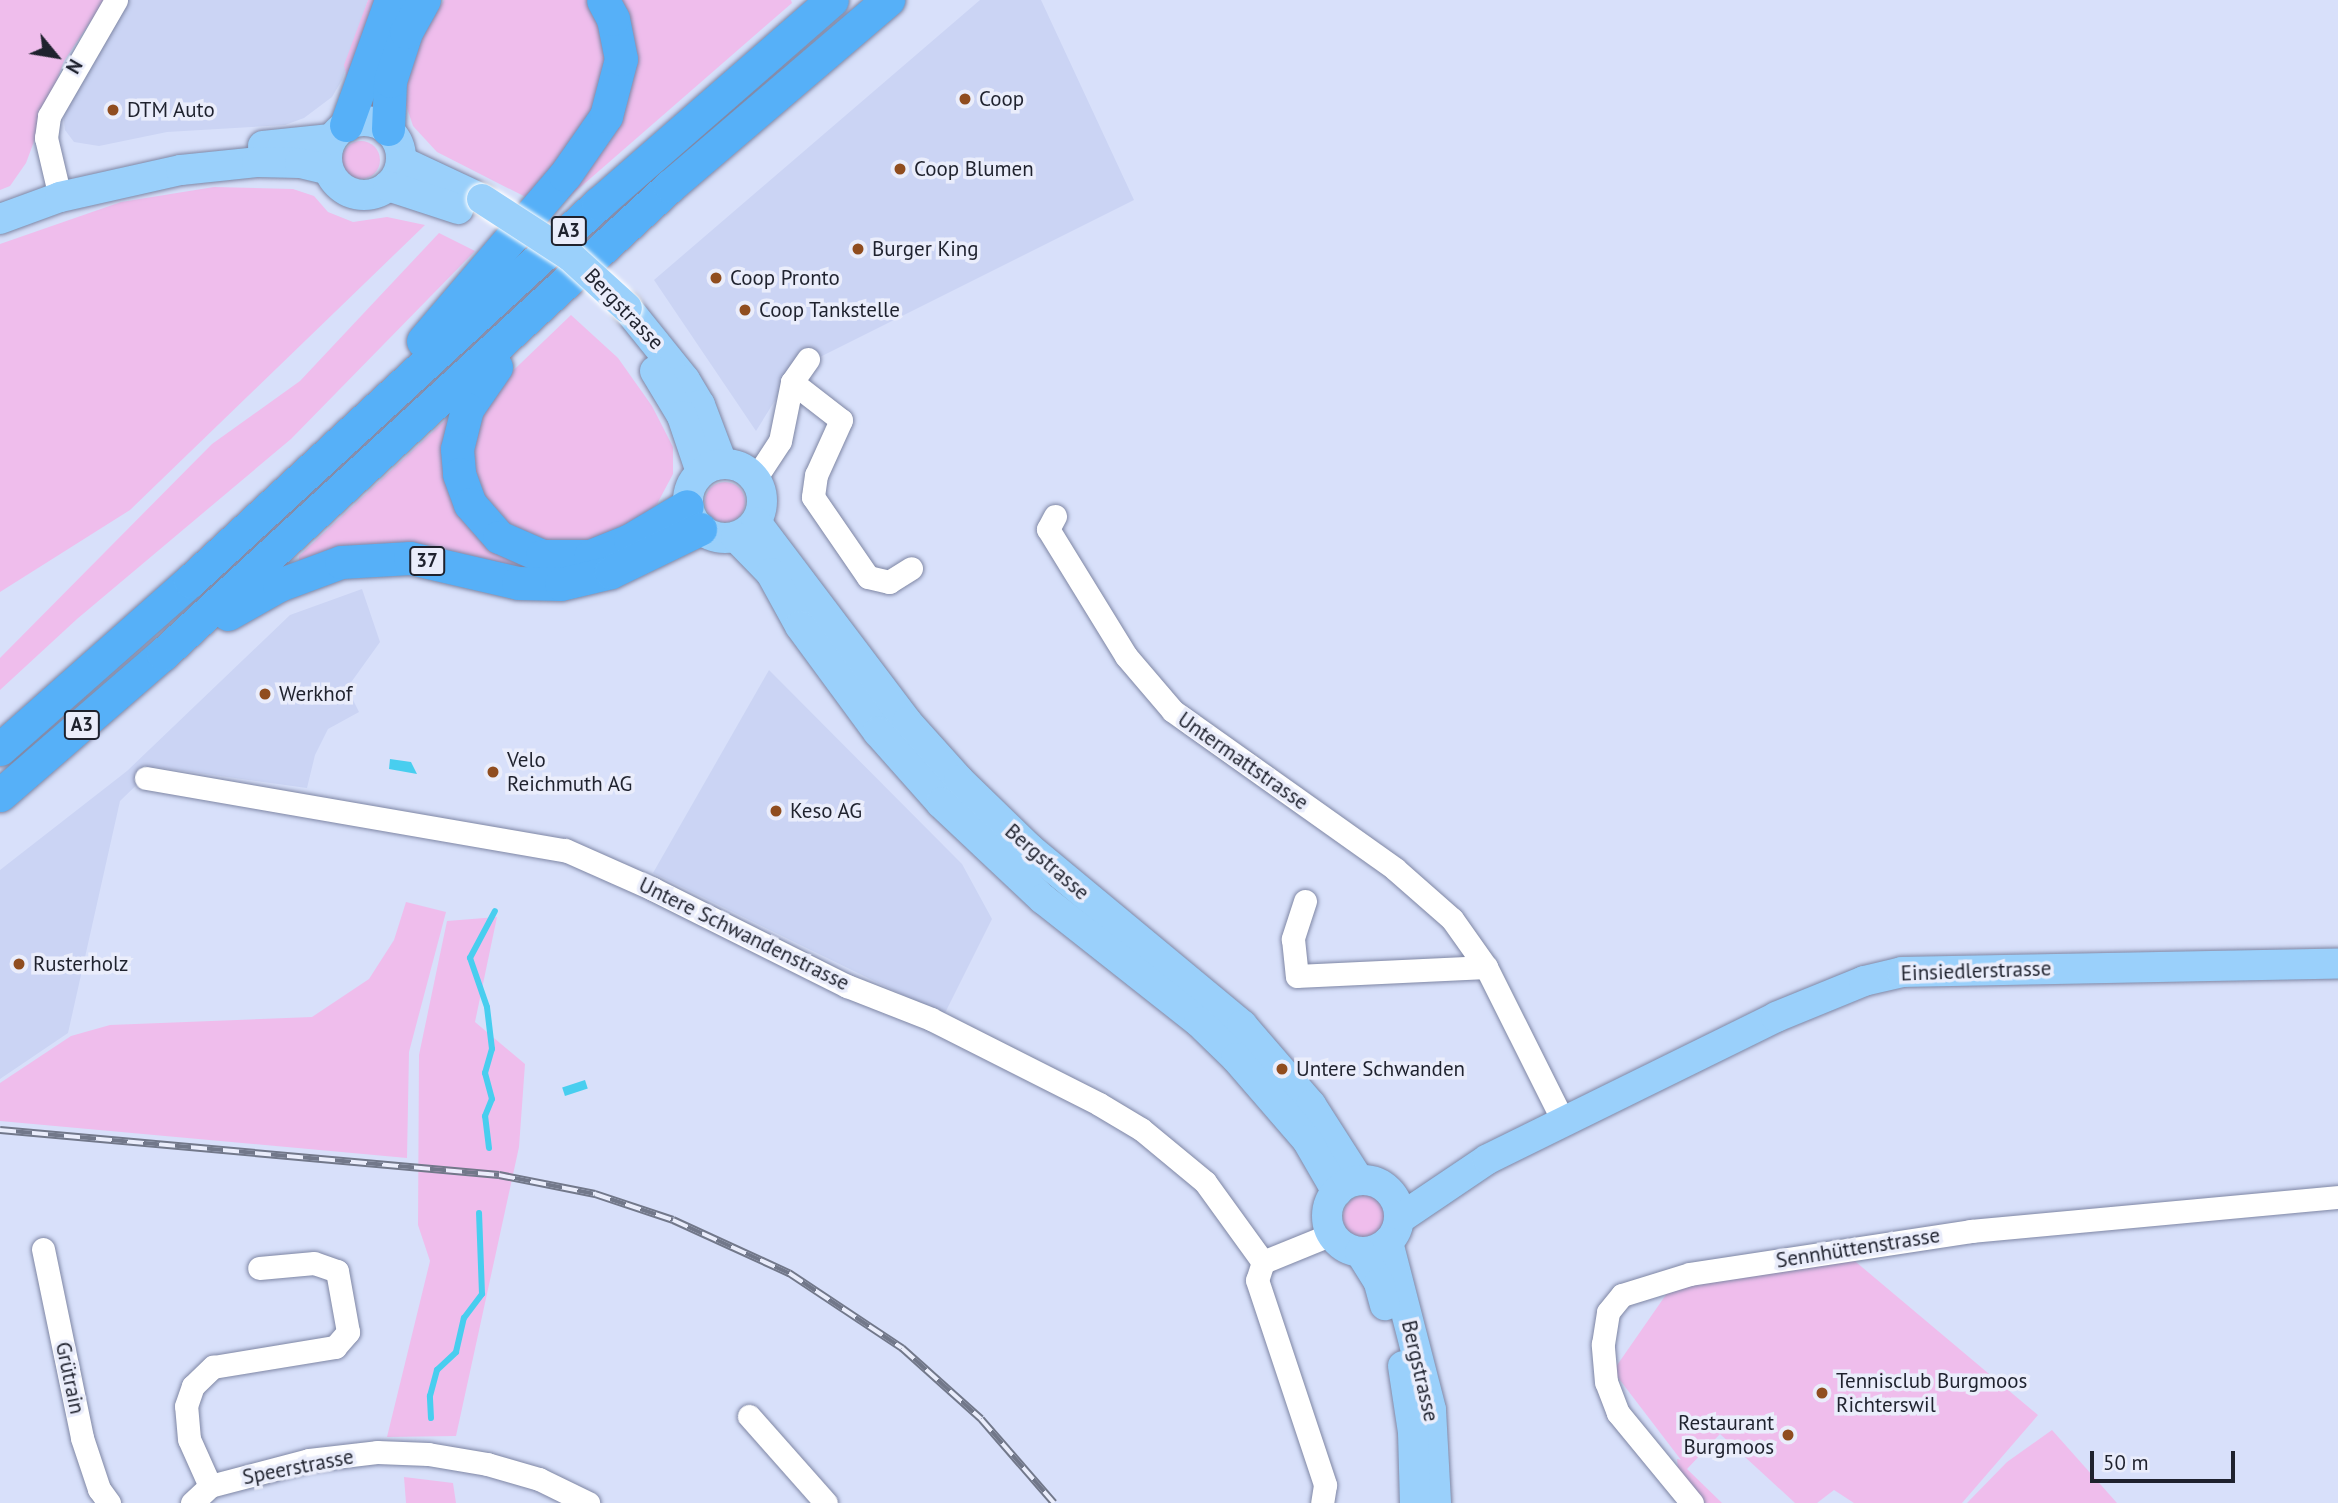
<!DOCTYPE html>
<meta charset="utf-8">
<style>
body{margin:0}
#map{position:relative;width:2338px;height:1503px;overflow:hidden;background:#d8e0fa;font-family:"PT Sans",sans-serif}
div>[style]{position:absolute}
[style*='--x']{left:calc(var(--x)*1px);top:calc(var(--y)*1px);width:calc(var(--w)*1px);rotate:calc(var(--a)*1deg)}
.built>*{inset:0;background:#cbd4f4}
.green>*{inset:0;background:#efbdec}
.round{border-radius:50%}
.water>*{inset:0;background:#48ceef;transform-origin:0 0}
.stream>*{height:6px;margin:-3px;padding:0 3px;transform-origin:3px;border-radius:3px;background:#48ceef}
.roads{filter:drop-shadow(0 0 2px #7e86a4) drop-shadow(0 0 2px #7e86a4)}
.minor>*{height:23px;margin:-11.5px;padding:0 11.5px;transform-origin:11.5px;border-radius:11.5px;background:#fff}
.major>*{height:30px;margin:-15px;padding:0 15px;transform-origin:15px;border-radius:15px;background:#9ad0fb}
.major>.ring{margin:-15px;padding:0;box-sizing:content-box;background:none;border:30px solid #9ad0fb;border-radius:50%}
.highway>*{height:33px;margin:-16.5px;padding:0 16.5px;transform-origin:16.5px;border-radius:16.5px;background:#56b0f8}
.rail>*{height:8px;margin-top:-4px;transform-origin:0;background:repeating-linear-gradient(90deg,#eaedfb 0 16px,#72788a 0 32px);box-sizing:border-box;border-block:2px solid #72788a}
.bridges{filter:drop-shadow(0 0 2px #fff) drop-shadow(0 0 2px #fff)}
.major-bridge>*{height:30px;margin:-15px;padding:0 15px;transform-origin:15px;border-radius:15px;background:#9ad0fb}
.dots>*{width:19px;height:19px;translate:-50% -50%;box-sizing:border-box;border:4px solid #eaedfb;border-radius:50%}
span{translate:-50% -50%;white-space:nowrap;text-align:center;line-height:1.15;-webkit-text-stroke:7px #eaedfb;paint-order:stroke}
.shield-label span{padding:2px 5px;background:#eaedfb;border:2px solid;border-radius:5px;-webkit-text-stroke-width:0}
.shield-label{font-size:19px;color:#1f222e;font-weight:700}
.poi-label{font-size:21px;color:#1f222e}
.left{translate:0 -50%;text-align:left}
.right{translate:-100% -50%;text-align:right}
.street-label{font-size:21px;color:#1f222e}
.north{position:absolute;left:21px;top:21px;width:70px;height:70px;-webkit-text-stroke:5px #eaedfb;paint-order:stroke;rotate:120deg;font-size:19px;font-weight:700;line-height:28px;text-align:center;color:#1f222e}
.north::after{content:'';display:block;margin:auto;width:24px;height:32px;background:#1f222e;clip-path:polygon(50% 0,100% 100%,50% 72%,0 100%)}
.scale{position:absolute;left:2090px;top:1451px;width:145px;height:32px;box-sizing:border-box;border:4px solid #1f222e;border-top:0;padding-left:9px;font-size:21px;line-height:24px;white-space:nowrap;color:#1f222e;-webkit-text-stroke:5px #eaedfb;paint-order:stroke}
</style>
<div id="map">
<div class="built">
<i style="clip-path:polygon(126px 0,368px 0,342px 80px,332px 97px,304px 118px,285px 125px,167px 132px,99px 146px,74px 142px,65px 130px,63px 113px)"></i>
<i style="clip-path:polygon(980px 0,1041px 0,1134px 200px,794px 370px,756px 431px,654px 280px)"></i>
<i style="clip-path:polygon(362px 589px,380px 642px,347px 688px,359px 712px,328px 729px,315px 755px,307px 788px,155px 767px,120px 801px,68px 1033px,0 1079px,0 870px,127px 771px,290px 615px)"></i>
<i style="clip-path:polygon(769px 670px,962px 864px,992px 919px,944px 1015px,653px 873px)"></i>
</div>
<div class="green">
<i style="clip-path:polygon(0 0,105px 0,64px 61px,26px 163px,10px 186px,0 190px)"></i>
<i style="clip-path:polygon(368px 0,376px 0,348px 83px,344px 65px)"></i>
<i style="clip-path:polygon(444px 0,791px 0,792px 3px,553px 211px,437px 152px,413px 126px,406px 105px,408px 74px,417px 43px)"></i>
<i class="round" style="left:342px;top:141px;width:38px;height:38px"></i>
<i style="clip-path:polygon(214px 187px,293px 189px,314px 196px,328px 212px,353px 222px,387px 217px,425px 225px,130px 510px,0 592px,0 244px,121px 202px)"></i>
<i style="clip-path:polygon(439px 233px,475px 251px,291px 439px,77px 619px,0 690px,0 658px,212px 444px,300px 381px)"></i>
<i style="clip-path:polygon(571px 315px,618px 358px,652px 406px,673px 447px,673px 474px,657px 504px,578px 573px,299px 562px,299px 556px,452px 414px,494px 389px)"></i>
<i class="round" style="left:705px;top:482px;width:40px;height:40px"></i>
<i style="clip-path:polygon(406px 902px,446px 912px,409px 1052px,407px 1158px,0 1121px,0 1083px,71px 1036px,110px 1025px,312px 1017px,369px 979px,394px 940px)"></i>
<i style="clip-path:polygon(497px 917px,475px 1022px,525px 1064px,519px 1147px,456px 1436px,387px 1437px,430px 1261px,418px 1225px,419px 1055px,447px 921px)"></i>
<i class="round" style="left:1343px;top:1195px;width:44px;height:44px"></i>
<i style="clip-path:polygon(1850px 1257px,2038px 1415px,1962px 1503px,1854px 1503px,1834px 1490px,1817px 1503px,1795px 1503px,1720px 1434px,1687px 1469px,1722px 1503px,1705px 1503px,1678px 1469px,1677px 1459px,1681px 1460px,1613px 1371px,1672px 1286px,1734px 1279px)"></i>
<i style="clip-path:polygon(2052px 1430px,2117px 1503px,1967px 1503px,2007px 1462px)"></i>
<i style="clip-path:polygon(404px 1477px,453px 1483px,456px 1503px,406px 1503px)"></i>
</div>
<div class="water">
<i style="clip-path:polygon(390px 759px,411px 762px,417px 774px,389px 769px)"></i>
<i style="left:585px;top:1080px;width:9px;height:24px;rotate:72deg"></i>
</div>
<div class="stream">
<i style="--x:489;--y:1148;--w:32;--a:-97"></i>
<i style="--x:485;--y:1116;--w:18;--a:-68"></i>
<i style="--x:492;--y:1099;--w:27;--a:-105"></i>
<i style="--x:485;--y:1073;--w:25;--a:-74"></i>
<i style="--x:492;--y:1049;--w:42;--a:-96.8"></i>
<i style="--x:487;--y:1007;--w:52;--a:-109.1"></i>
<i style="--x:470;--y:958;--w:53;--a:-62"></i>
<i style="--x:431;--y:1418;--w:22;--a:-93"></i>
<i style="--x:430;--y:1396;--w:27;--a:-75"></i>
<i style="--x:437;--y:1370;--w:26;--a:-43"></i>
<i style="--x:456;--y:1352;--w:35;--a:-77"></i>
<i style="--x:464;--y:1318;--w:30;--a:-53"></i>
<i style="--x:482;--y:1294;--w:81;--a:-92.1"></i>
</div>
<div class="roads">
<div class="minor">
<i style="--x:60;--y:197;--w:61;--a:-103.3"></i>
<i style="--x:46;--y:138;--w:22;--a:-82"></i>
<i style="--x:49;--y:116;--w:134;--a:-60"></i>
<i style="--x:792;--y:382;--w:62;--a:37.8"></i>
<i style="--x:841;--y:420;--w:60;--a:114.4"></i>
<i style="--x:816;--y:475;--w:22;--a:98"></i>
<i style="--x:813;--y:497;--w:97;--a:55.5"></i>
<i style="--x:868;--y:577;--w:22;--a:13"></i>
<i style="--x:889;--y:582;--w:26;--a:-32"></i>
<i style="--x:755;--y:479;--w:45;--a:-56.7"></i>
<i style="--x:780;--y:441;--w:60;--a:-78.5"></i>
<i style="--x:792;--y:382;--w:28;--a:-55"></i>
<i style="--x:1055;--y:516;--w:15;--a:118"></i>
<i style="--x:1048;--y:529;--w:149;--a:58.4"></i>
<i style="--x:1126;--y:656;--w:72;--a:49.5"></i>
<i style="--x:1173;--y:711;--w:272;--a:35.4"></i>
<i style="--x:1395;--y:869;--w:76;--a:41.3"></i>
<i style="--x:1452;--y:919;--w:59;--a:54.7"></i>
<i style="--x:1486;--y:967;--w:172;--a:63.4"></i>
<i style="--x:146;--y:778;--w:425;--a:9.8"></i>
<i style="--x:565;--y:850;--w:96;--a:23.9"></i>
<i style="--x:653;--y:889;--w:217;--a:26.6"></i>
<i style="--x:847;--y:986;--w:90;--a:21.4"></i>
<i style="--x:931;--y:1019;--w:188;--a:26.8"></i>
<i style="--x:1099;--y:1104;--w:49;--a:30.8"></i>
<i style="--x:1141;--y:1129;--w:83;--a:39.6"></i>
<i style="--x:1205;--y:1182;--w:99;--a:54.1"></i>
<i style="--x:1263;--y:1262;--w:74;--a:-22.1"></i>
<i style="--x:1305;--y:901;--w:40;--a:108"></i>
<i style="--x:1293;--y:939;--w:37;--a:84"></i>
<i style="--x:1297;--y:976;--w:189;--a:-2.7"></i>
<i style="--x:43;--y:1249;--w:193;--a:78.3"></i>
<i style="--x:82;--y:1438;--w:54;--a:71.6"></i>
<i style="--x:99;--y:1489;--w:17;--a:54"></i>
<i style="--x:1263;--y:1262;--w:19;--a:108"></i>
<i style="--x:1257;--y:1280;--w:216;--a:71.6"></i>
<i style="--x:1325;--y:1485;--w:18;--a:99"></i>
<i style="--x:749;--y:1416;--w:116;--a:48.5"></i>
<i style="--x:210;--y:1486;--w:51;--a:-114.1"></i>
<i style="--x:189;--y:1439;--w:33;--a:-95"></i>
<i style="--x:186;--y:1406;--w:21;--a:-71"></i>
<i style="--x:193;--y:1386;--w:28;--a:-44"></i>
<i style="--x:213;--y:1367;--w:124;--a:-9.3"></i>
<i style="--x:335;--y:1347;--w:20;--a:-49"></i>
<i style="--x:348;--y:1332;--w:62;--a:-100.2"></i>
<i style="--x:337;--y:1271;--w:24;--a:-161"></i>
<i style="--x:314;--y:1263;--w:55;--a:174.8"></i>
<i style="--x:192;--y:1503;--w:25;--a:-43"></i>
<i style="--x:210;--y:1486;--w:102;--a:-14.7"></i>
<i style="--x:309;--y:1460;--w:68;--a:-6.7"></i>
<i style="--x:377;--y:1452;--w:51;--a:2.2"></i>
<i style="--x:428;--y:1454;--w:60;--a:9.6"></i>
<i style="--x:487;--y:1464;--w:54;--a:16.1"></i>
<i style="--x:539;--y:1479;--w:55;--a:26.1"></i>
<i style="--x:1692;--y:1503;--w:117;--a:-129.4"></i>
<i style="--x:1618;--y:1413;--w:33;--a:-111"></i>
<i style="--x:1606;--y:1382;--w:38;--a:-95"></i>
<i style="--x:1603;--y:1344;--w:32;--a:-81"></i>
<i style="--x:1608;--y:1312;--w:22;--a:-51"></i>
<i style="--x:1622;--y:1295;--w:71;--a:-17.2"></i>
<i style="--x:1690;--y:1274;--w:284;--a:-8.7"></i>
<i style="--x:1971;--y:1231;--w:369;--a:-5.3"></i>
</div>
<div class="major">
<i class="ring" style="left:327px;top:121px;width:44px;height:44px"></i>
<i style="--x:263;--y:146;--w:68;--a:-5.9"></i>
<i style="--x:401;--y:161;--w:89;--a:25.1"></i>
<i style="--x:388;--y:186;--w:74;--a:18.2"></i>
<i style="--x:0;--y:219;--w:64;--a:-20.1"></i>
<i style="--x:60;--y:197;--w:124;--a:-12.6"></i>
<i style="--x:181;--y:170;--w:76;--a:-6"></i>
<i style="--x:257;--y:162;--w:43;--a:1.3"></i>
<i style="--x:300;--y:163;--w:28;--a:13"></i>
<i style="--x:627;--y:308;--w:92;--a:51.1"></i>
<i style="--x:685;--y:380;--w:29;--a:59"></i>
<i style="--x:700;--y:405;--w:62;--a:69.2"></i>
<i style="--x:655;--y:371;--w:52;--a:59"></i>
<i style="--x:682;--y:416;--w:59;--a:71.3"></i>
<i class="ring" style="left:688px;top:464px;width:44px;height:44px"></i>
<i style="--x:756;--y:522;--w:251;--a:52.9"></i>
<i style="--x:907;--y:722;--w:78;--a:48.1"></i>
<i style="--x:959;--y:780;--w:98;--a:44.2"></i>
<i style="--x:1029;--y:848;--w:277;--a:39.7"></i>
<i style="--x:1242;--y:1025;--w:106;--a:49.2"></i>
<i style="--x:1311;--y:1105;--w:89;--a:57.4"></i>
<i style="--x:736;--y:537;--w:50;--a:45.8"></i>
<i style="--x:771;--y:573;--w:60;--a:61.3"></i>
<i style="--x:800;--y:626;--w:132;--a:53.7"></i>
<i style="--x:878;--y:732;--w:95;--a:48.4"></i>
<i style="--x:941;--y:803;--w:140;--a:43.3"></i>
<i style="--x:1043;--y:899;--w:199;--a:38.3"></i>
<i style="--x:1199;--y:1022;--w:52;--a:44.2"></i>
<i style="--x:1236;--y:1058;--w:108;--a:49.1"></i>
<i style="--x:1307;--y:1140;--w:60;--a:60"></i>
<i class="ring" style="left:1327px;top:1180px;width:42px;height:42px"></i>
<i style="--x:1399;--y:1219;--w:107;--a:-34"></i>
<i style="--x:1488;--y:1159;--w:321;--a:-26.2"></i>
<i style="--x:1776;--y:1017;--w:95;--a:-22.2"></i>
<i style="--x:1864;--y:981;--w:39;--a:-13"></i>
<i style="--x:1902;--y:972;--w:436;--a:-1.1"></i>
<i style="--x:1388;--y:1242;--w:173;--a:75.6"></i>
<i style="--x:1431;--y:1410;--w:93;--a:86.9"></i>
<i style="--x:1360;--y:1252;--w:36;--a:58"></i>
<i style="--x:1379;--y:1283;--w:23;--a:75"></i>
<i style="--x:1403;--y:1366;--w:67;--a:81.4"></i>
<i style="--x:1413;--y:1432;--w:71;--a:88.4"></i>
</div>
<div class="highway">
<i style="--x:346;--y:125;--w:133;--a:-70.2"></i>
<i style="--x:388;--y:129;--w:48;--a:-87.6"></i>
<i style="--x:390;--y:81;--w:52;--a:-71.9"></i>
<i style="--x:406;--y:32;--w:37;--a:-61"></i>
<i style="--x:423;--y:341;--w:218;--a:-49.5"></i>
<i style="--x:565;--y:175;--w:72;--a:-55.2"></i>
<i style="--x:606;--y:116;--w:59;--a:-75.3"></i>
<i style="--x:621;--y:59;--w:41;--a:-101.3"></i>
<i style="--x:613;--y:19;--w:21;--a:-118"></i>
<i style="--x:496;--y:367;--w:51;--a:124.6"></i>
<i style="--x:467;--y:409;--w:41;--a:104"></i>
<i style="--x:457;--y:449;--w:25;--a:85"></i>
<i style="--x:459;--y:474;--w:32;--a:70"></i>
<i style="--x:470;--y:504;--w:44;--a:48.7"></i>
<i style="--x:499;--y:537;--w:47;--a:23.8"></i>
<i style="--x:542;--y:556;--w:48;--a:0"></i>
<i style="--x:590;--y:556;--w:43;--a:-21.8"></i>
<i style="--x:630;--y:540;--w:66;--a:-30.8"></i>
<i style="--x:228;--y:614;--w:59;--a:-29.6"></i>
<i style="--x:279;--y:585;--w:66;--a:-20.4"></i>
<i style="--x:341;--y:562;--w:69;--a:-3.3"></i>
<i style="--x:410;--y:558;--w:111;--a:13"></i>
<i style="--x:518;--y:583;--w:43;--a:1.3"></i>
<i style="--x:561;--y:584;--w:51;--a:-13.5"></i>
<i style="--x:611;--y:572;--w:99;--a:-25.8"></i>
<i style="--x:0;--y:749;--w:254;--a:-41.5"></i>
<i style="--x:190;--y:581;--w:556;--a:-42.74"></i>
<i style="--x:598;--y:204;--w:310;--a:-41.1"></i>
<i style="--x:0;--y:795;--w:216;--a:-40.9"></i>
<i style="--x:163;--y:654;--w:690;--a:-42.71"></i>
<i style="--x:670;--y:186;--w:287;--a:-40.5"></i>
</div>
</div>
<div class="rail">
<i style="--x:0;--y:1130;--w:501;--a:5.15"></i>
<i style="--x:499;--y:1175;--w:98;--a:11.2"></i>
<i style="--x:595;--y:1194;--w:82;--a:18.4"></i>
<i style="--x:673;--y:1220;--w:128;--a:24.6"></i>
<i style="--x:789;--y:1273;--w:136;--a:33.6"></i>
<i style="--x:902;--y:1348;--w:106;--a:41.9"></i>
<i style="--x:981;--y:1419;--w:111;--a:49"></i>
</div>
<div class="bridges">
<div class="major-bridge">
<i style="--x:482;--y:199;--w:105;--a:32.9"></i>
<i style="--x:570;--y:256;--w:77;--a:42.4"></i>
</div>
</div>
<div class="dots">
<i style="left:965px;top:99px;background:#904d1f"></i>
<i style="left:113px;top:110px;background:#904d1f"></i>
<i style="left:900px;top:169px;background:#904d1f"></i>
<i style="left:858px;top:249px;background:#904d1f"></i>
<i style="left:716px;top:278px;background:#904d1f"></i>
<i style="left:745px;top:310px;background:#904d1f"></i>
<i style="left:265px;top:694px;background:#904d1f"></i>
<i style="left:493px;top:772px;background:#904d1f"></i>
<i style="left:776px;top:811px;background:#904d1f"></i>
<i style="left:19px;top:964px;background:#904d1f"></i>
<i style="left:1282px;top:1069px;background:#904d1f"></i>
<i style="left:1822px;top:1393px;background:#904d1f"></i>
<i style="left:1788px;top:1435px;background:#904d1f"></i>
</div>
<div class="shield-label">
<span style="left:569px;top:231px">A3</span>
<span style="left:427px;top:561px">37</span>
<span style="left:82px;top:725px">A3</span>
</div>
<div class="poi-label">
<span class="left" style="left:979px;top:99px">Coop</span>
<span class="left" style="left:127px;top:110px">DTM Auto</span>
<span class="left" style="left:914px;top:169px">Coop Blumen</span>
<span class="left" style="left:872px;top:249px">Burger King</span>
<span class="left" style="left:730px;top:278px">Coop Pronto</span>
<span class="left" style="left:759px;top:310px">Coop Tankstelle</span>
<span class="left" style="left:279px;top:694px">Werkhof</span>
<span class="left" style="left:507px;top:772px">Velo<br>Reichmuth AG</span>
<span class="left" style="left:790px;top:811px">Keso AG</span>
<span class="left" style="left:33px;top:964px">Rusterholz</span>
<span class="left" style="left:1296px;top:1069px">Untere Schwanden</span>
<span class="left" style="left:1836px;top:1393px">Tennisclub Burgmoos<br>Richterswil</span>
<span class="right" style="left:1774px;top:1435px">Restaurant<br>Burgmoos</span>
</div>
<div class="street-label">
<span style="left:624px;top:309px;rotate:46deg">Bergstrasse</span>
<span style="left:1243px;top:761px;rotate:35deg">Untermattstrasse</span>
<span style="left:1047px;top:862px;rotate:41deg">Bergstrasse</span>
<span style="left:744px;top:934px;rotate:26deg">Untere Schwandenstrasse</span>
<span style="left:1976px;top:971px;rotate:-2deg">Einsiedlerstrasse</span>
<span style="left:1858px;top:1248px;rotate:-9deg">Sennhüttenstrasse</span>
<span style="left:1420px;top:1371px;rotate:77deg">Bergstrasse</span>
<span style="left:70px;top:1378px;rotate:78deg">Grütrain</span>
<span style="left:298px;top:1467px;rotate:-11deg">Speerstrasse</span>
</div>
<div class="north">N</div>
<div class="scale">50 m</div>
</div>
